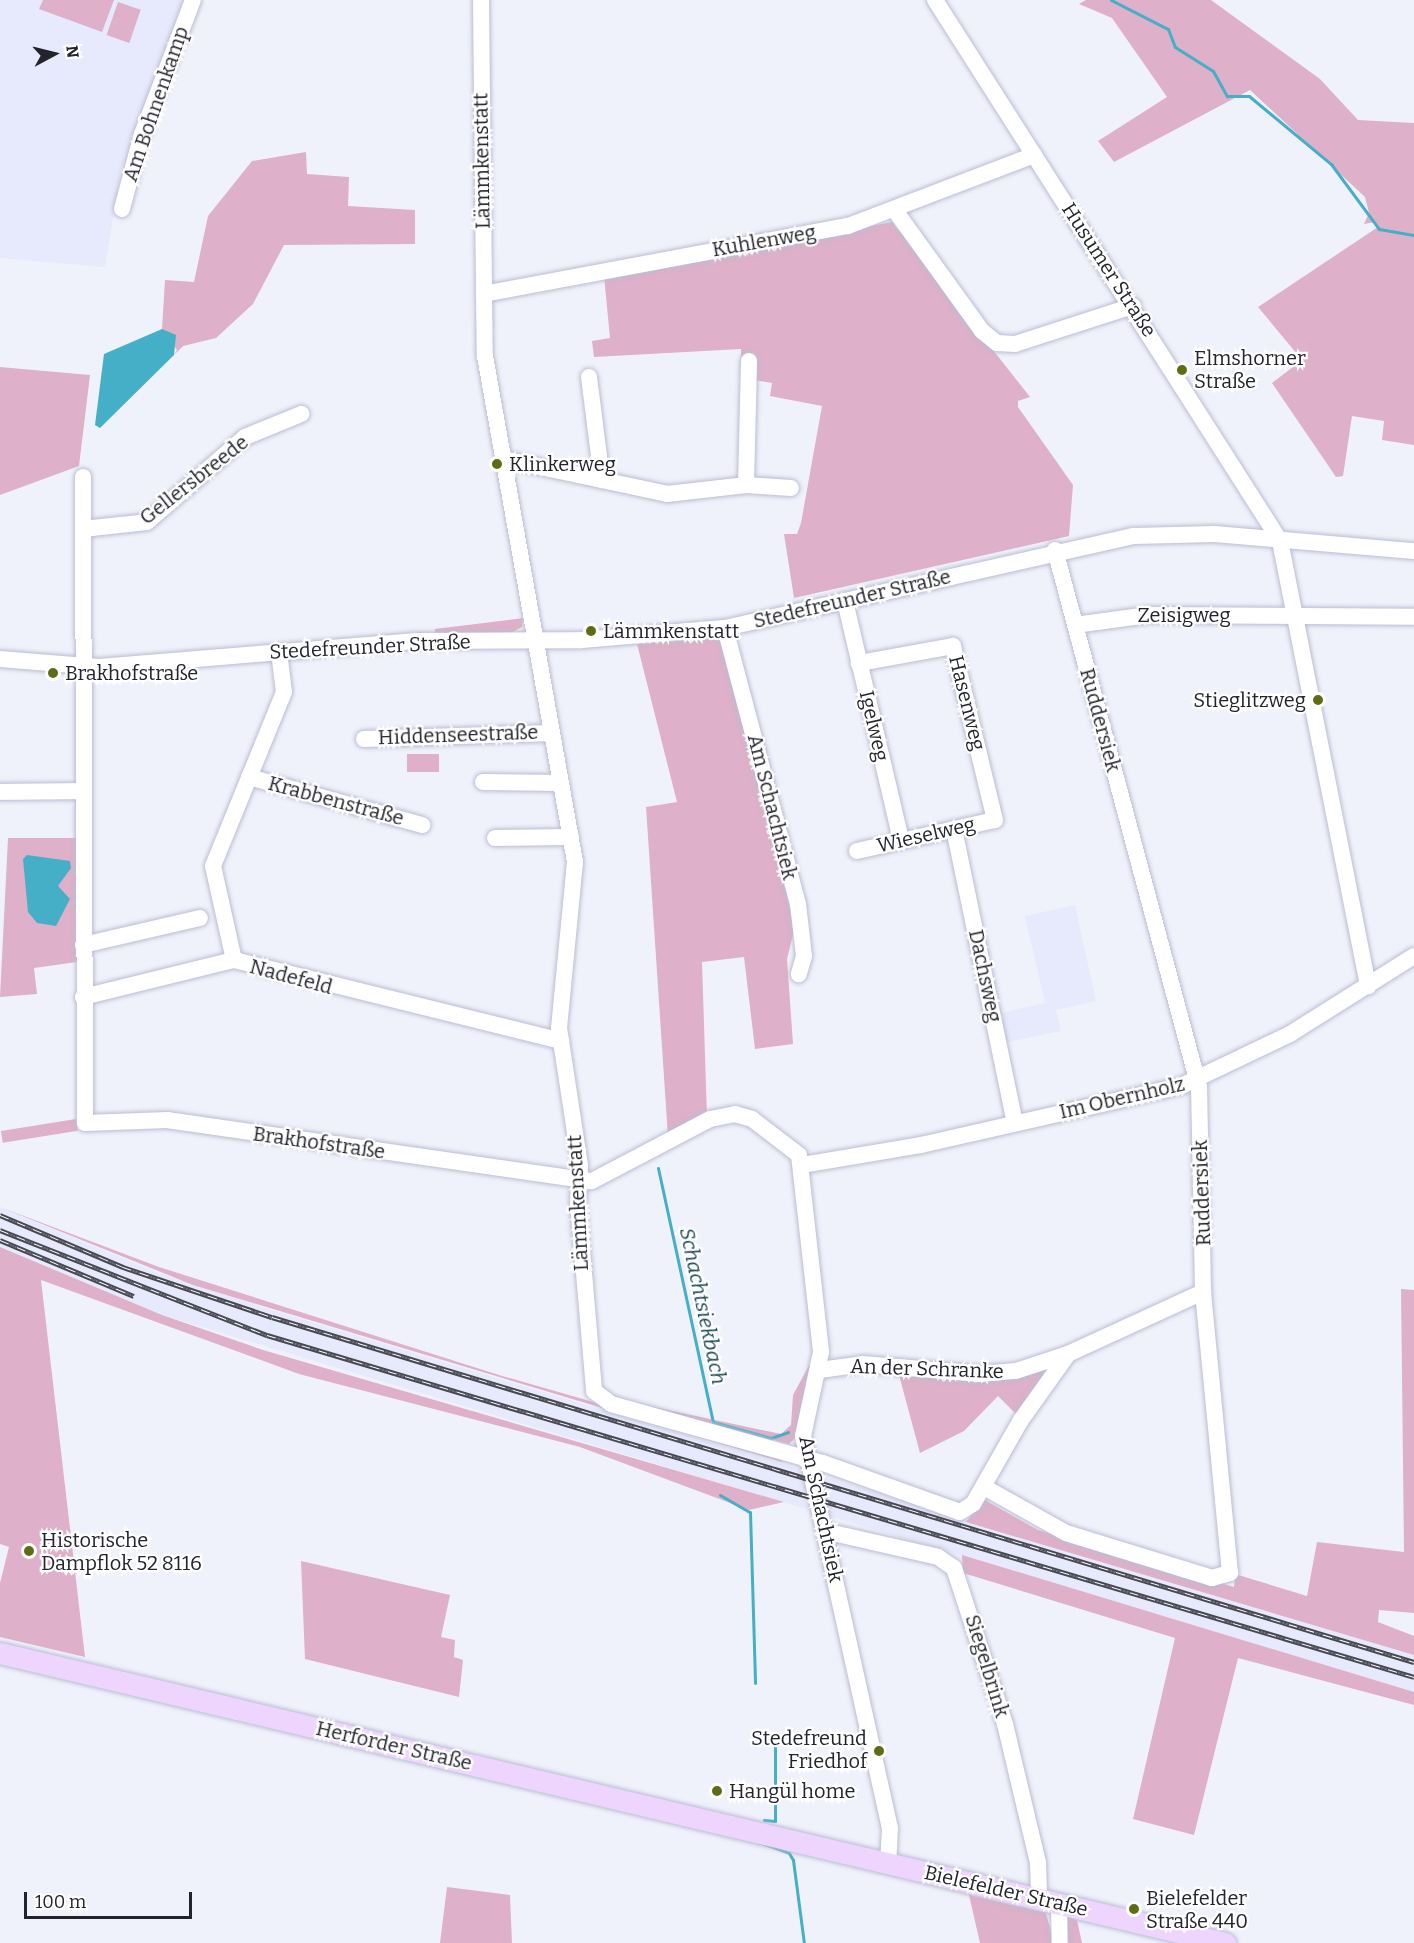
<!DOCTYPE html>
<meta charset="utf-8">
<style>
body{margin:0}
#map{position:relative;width:1414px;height:1943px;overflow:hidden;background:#f0f2fb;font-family:Bitter,serif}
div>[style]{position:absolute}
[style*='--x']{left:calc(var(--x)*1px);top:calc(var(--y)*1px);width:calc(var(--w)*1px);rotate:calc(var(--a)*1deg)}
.built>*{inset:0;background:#e7e9fc}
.green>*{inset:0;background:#deb0c9;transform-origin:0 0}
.water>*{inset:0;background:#44afc7}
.stream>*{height:3px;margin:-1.5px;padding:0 1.5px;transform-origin:1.5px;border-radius:1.5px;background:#44afc7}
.roads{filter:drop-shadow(0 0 2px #babdd3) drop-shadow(0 0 2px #babdd3)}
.minor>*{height:16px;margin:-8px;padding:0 8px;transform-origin:8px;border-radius:8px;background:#fff}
.major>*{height:21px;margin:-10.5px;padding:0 10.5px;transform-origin:10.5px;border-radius:10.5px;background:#eed5fd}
.rail>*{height:5px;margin-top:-2.5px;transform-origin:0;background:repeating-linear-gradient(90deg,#fff 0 9px,#474851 0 18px);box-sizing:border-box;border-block:2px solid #474851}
.dots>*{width:16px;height:16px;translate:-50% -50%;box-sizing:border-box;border:3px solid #fff;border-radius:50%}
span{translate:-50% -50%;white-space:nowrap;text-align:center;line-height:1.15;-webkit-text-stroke:4.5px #fff;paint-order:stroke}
.street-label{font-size:20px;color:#22232c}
.poi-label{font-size:20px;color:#22232c}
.left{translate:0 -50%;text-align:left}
.right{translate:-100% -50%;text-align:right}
.water-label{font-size:21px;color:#194852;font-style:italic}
.north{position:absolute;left:24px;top:24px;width:60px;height:60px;-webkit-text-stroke:4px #fff;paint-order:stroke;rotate:83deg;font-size:16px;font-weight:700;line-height:24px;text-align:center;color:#22232c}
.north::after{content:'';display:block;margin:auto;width:21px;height:27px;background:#22232c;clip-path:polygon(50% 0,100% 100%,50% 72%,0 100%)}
.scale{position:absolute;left:24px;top:1892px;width:168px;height:27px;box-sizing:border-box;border:3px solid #22232c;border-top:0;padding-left:8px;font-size:18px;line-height:21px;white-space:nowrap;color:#22232c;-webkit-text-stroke:4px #fff;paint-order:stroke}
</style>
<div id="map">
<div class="built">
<i style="clip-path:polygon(0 0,184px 0,121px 169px,105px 267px,0 258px)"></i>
<i style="clip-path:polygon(1075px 905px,1096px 1001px,1056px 1010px,1061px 1031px,1007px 1042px,1001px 1013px,1045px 1003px,1025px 916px)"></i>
<i style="clip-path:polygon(0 1207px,156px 1272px,262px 1307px,1414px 1655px,1414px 1692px,162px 1315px,0 1247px)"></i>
</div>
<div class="green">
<i style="clip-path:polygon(43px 0,114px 0,102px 32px,39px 9px)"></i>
<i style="clip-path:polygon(1086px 0,1211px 0,1320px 79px,1358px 120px,1414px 123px,1414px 445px,1382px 440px,1384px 421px,1352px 416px,1343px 476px,1336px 477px,1272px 383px,1302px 360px,1258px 307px,1378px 227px,1375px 222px,1364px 224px,1369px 213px,1365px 197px,1250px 90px,1114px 162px,1098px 141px,1167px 97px,1112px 18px,1079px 4px)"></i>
<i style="left:118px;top:2px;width:24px;height:35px;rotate:19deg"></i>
<i style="clip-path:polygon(306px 152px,307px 174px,349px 177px,348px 206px,415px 210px,415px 244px,284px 245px,253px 304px,216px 338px,183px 346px,174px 355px,177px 350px,162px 329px,165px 280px,194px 282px,208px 216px,252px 161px)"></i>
<i style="clip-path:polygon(892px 222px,1030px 397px,1018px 401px,1018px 407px,1073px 485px,1069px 536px,794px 598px,784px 534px,797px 534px,801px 523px,822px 406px,770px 396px,772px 383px,754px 380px,755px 357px,741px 357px,741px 349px,594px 357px,592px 341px,610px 338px,604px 276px)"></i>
<i style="clip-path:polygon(0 367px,90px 375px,79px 466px,0 495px)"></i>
<i style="clip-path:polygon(523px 618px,522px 627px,511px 633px,435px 633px,435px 629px)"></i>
<i style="clip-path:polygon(720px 638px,795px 927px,787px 959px,793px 1044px,755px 1049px,744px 957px,702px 962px,707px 1117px,668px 1137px,646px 807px,677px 802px,637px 644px)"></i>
<i style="left:439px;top:754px;width:18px;height:32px;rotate:90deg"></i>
<i style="clip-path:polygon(8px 838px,77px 838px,77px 962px,34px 968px,37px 994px,0 997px)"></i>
<i style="left:76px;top:1119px;width:12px;height:76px;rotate:81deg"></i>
<i style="clip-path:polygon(0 1207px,159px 1267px,499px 1375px,781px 1456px,782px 1462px,193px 1285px)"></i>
<i style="clip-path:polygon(0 1247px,162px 1315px,263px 1350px,784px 1502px,749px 1510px,580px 1447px,299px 1374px,41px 1280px,85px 1657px,0 1637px,0 1583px,9px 1547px,0 1544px)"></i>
<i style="clip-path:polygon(1401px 1289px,1414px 1290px,1414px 1613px,1379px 1610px,1378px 1622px,1414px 1636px,1414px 1655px,966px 1522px,983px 1499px,1038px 1530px,1234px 1587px,1235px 1574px,1307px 1596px,1317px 1542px,1404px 1552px)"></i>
<i style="clip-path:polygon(812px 1360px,798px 1435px,789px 1444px,630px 1402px,781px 1434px,791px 1425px,793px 1395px)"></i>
<i style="clip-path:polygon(1041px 1369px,1052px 1375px,1018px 1416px,998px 1396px,964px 1431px,920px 1453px,899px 1375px)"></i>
<i style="clip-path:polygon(962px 1555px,1414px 1692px,1414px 1705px,1238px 1658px,1194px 1835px,1133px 1819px,1175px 1638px,963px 1573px)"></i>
<i style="clip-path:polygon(301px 1561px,450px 1595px,441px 1637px,455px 1640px,454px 1657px,463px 1660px,459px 1697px,305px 1659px)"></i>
<i style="clip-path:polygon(447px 1887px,510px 1895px,512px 1943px,440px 1943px)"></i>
<i style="clip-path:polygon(969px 1895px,1046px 1913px,1054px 1943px,980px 1943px)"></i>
<i style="clip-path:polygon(1063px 1916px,1077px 1920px,1082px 1943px,1064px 1943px)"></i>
</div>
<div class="water">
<i style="clip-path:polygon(162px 329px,176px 335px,174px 355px,100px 428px,95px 425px,104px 354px)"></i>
<i style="clip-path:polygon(27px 855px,70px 861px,71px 868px,58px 886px,70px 899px,56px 926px,37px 923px,28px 912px,23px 859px)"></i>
</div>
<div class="stream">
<i style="--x:1111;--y:0;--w:64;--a:27"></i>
<i style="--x:1168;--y:29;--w:19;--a:69"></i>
<i style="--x:1175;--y:47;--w:45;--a:32.3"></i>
<i style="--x:1213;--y:71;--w:29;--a:61"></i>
<i style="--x:1227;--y:96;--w:22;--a:0"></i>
<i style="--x:1249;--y:96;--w:107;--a:39.7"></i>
<i style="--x:1331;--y:164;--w:81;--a:53.6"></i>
<i style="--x:1379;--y:229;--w:36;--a:10"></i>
<i style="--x:658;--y:1168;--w:260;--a:77.8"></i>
<i style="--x:713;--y:1422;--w:60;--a:15.4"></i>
<i style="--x:771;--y:1438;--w:18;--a:-19"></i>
<i style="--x:720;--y:1495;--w:34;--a:30"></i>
<i style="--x:750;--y:1512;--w:171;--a:88.3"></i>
<i style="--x:764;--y:1820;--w:11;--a:5"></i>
<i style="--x:775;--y:1821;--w:78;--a:-90"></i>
<i style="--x:775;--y:1743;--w:12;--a:-160"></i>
<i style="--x:759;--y:1842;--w:32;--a:20"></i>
<i style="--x:789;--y:1853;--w:8;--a:60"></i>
<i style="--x:793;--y:1860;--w:84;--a:82.5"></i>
</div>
<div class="roads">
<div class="minor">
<i style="--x:481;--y:0;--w:356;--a:89.4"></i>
<i style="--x:485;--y:356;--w:514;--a:79.91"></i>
<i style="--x:575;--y:862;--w:167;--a:95.5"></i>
<i style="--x:559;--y:1028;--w:139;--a:81.3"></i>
<i style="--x:580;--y:1165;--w:38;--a:93"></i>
<i style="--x:578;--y:1203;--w:189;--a:85.1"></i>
<i style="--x:594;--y:1391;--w:21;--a:37"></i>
<i style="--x:611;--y:1404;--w:220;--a:15.6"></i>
<i style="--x:823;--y:1463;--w:145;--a:19.7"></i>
<i style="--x:960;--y:1512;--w:15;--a:-32"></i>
<i style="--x:973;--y:1504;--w:97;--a:-60.3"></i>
<i style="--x:1021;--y:1420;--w:81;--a:-54.5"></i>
<i style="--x:935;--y:0;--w:642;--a:57.47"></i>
<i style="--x:1280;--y:541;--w:454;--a:78.8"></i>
<i style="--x:122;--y:209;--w:78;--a:-75.1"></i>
<i style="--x:142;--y:134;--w:143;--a:-69.2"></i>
<i style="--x:894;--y:209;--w:150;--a:54.2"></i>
<i style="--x:982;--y:331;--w:19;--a:39"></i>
<i style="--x:997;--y:343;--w:18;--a:3"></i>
<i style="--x:1015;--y:344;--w:124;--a:-17.9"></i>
<i style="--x:484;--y:294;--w:370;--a:-10.6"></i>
<i style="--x:848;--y:226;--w:199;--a:-20.9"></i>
<i style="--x:589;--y:377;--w:104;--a:82.8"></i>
<i style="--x:503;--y:459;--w:168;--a:12"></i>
<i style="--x:667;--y:494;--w:80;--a:-6.5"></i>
<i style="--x:746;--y:485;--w:45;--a:3.8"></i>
<i style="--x:83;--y:477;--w:646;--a:89.82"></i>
<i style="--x:85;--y:1123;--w:82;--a:-2.1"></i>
<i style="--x:167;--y:1120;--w:429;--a:8.2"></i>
<i style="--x:592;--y:1181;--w:133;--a:-27.7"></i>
<i style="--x:710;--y:1119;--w:25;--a:-11"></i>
<i style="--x:735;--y:1114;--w:18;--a:16"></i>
<i style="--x:752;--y:1119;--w:59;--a:37.5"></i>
<i style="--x:799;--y:1155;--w:198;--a:83.6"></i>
<i style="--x:821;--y:1352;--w:86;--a:102.1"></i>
<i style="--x:803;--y:1436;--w:402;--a:77.5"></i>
<i style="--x:890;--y:1828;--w:35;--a:93"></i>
<i style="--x:746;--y:485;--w:124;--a:-88.6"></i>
<i style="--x:83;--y:529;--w:64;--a:-6.2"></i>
<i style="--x:147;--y:522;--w:130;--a:-40.9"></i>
<i style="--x:245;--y:437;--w:61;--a:-22.3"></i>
<i style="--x:845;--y:601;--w:245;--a:76.8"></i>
<i style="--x:1075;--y:625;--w:74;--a:-7.8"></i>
<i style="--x:1148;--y:615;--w:266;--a:0.4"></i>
<i style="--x:725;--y:628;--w:285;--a:75.2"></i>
<i style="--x:798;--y:904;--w:52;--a:83.4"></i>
<i style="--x:804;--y:956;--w:19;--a:106"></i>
<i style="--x:279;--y:652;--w:40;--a:82.9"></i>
<i style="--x:284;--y:692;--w:188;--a:112.2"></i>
<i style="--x:213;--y:866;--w:96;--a:77.4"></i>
<i style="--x:234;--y:960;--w:337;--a:13.9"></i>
<i style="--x:0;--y:659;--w:99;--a:4.6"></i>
<i style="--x:99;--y:667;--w:316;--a:-4.7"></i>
<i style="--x:414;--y:641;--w:167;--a:-0.3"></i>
<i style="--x:581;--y:640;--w:144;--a:-4.8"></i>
<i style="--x:725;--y:628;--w:419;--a:-12.7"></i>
<i style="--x:1134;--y:536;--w:80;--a:-1.4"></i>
<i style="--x:1214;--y:534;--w:201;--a:4.9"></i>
<i style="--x:364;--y:739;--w:188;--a:-1.8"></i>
<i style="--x:249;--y:777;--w:180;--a:15.5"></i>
<i style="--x:483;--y:782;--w:78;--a:0.7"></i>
<i style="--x:0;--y:792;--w:82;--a:-0.7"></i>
<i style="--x:954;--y:829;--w:300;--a:78.3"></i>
<i style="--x:495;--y:838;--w:76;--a:-0.8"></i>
<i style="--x:857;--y:851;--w:141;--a:-12.7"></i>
<i style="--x:995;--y:820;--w:179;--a:-103.6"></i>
<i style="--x:953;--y:646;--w:96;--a:169.7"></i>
<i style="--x:83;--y:945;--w:120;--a:-13"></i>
<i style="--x:83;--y:997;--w:155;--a:-13.8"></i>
<i style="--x:802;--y:1165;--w:121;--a:-9.5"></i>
<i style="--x:921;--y:1145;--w:267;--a:-12.8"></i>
<i style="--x:1181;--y:1086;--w:121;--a:-25.5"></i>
<i style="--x:1290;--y:1034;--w:146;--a:-32.2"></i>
<i style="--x:820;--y:1370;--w:43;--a:-7.9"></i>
<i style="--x:863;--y:1364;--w:117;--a:4.9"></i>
<i style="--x:980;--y:1374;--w:36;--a:-5"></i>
<i style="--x:1016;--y:1371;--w:55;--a:-18.1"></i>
<i style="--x:1068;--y:1354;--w:149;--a:-24.7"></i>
<i style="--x:984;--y:1487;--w:94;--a:29.3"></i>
<i style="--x:1066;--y:1533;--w:153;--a:17.1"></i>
<i style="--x:1212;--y:1578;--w:19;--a:-16"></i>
<i style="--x:1230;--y:1573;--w:282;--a:-95.5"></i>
<i style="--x:1203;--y:1292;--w:205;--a:-91.1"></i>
<i style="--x:1199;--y:1087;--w:556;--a:-105.01"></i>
<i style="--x:824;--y:1531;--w:117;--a:12.8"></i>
<i style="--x:938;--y:1557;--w:19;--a:35"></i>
<i style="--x:954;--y:1568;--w:164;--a:71.9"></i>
<i style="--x:1005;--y:1724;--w:143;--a:76.6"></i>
<i style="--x:1038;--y:1863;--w:36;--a:88"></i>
<i style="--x:1059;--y:1904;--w:39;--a:89"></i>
</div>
<div class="major">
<i style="--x:0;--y:1653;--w:1259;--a:13.32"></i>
</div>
</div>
<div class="rail">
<i style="--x:0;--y:1215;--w:134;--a:22.9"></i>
<i style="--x:123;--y:1267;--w:157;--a:18.6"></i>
<i style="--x:272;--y:1317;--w:1193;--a:16.81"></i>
<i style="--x:0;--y:1230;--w:287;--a:21.5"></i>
<i style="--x:267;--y:1335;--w:1197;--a:16.6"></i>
<i style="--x:0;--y:1240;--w:145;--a:22.7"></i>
</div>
<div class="dots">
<i style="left:1182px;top:370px;background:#606c14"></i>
<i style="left:497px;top:464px;background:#606c14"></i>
<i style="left:591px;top:631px;background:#606c14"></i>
<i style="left:53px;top:673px;background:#606c14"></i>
<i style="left:1318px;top:700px;background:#606c14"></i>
<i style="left:29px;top:1551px;background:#606c14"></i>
<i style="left:879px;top:1751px;background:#606c14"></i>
<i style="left:717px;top:1791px;background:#606c14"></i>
<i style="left:1134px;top:1909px;background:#606c14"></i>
</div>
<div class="street-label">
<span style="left:156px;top:104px;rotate:-71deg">Am Bohnenkamp</span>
<span style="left:482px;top:161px;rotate:-91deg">Lämmkenstatt</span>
<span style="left:764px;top:241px;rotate:-10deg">Kuhlenweg</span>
<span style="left:1109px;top:270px;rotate:57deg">Husumer Straße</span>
<span style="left:194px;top:480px;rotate:-38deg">Gellersbreede</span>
<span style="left:852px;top:599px;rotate:-13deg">Stedefreunder Straße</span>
<span style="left:1184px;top:615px">Zeisigweg</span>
<span style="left:370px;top:647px;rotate:-3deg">Stedefreunder Straße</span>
<span style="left:967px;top:703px;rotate:76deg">Hasenweg</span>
<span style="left:1100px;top:720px;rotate:75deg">Ruddersiek</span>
<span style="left:874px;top:726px;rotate:77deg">Igelweg</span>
<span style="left:458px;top:735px;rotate:-2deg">Hiddenseestraße</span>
<span style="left:336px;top:801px;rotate:15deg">Krabbenstraße</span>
<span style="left:772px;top:807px;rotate:76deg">Am Schachtsiek</span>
<span style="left:926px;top:835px;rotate:-13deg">Wieselweg</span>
<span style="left:985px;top:976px;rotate:78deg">Dachsweg</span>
<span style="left:291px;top:977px;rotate:15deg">Nadefeld</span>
<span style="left:1122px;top:1098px;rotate:-13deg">Im Obernholz</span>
<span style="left:319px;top:1143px;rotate:8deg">Brakhofstraße</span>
<span style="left:1202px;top:1193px;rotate:-92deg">Ruddersiek</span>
<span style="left:578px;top:1203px;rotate:-93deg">Lämmkenstatt</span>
<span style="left:927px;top:1369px;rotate:2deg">An der Schranke</span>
<span style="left:821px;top:1509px;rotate:78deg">Am Schachtsiek</span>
<span style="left:987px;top:1666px;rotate:73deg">Siegelbrink</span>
<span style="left:394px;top:1746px;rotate:13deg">Herforder Straße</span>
<span style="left:1006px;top:1891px;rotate:13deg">Bielefelder Straße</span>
</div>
<div class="poi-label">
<span class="left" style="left:1194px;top:370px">Elmshorner<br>Straße</span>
<span class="left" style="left:509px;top:464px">Klinkerweg</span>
<span class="left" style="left:603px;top:631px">Lämmkenstatt</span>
<span class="left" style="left:65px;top:673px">Brakhofstraße</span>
<span class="right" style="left:1306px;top:700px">Stieglitzweg</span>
<span class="left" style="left:41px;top:1552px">Historische<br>Dampflok 52 8116</span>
<span class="right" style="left:867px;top:1750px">Stedefreund<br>Friedhof</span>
<span class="left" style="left:729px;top:1791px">Hangül home</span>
<span class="left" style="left:1146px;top:1910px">Bielefelder<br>Straße 440</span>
</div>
<div class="water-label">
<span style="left:703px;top:1306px;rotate:78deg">Schachtsiekbach</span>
</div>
<div class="north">N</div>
<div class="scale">100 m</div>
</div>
